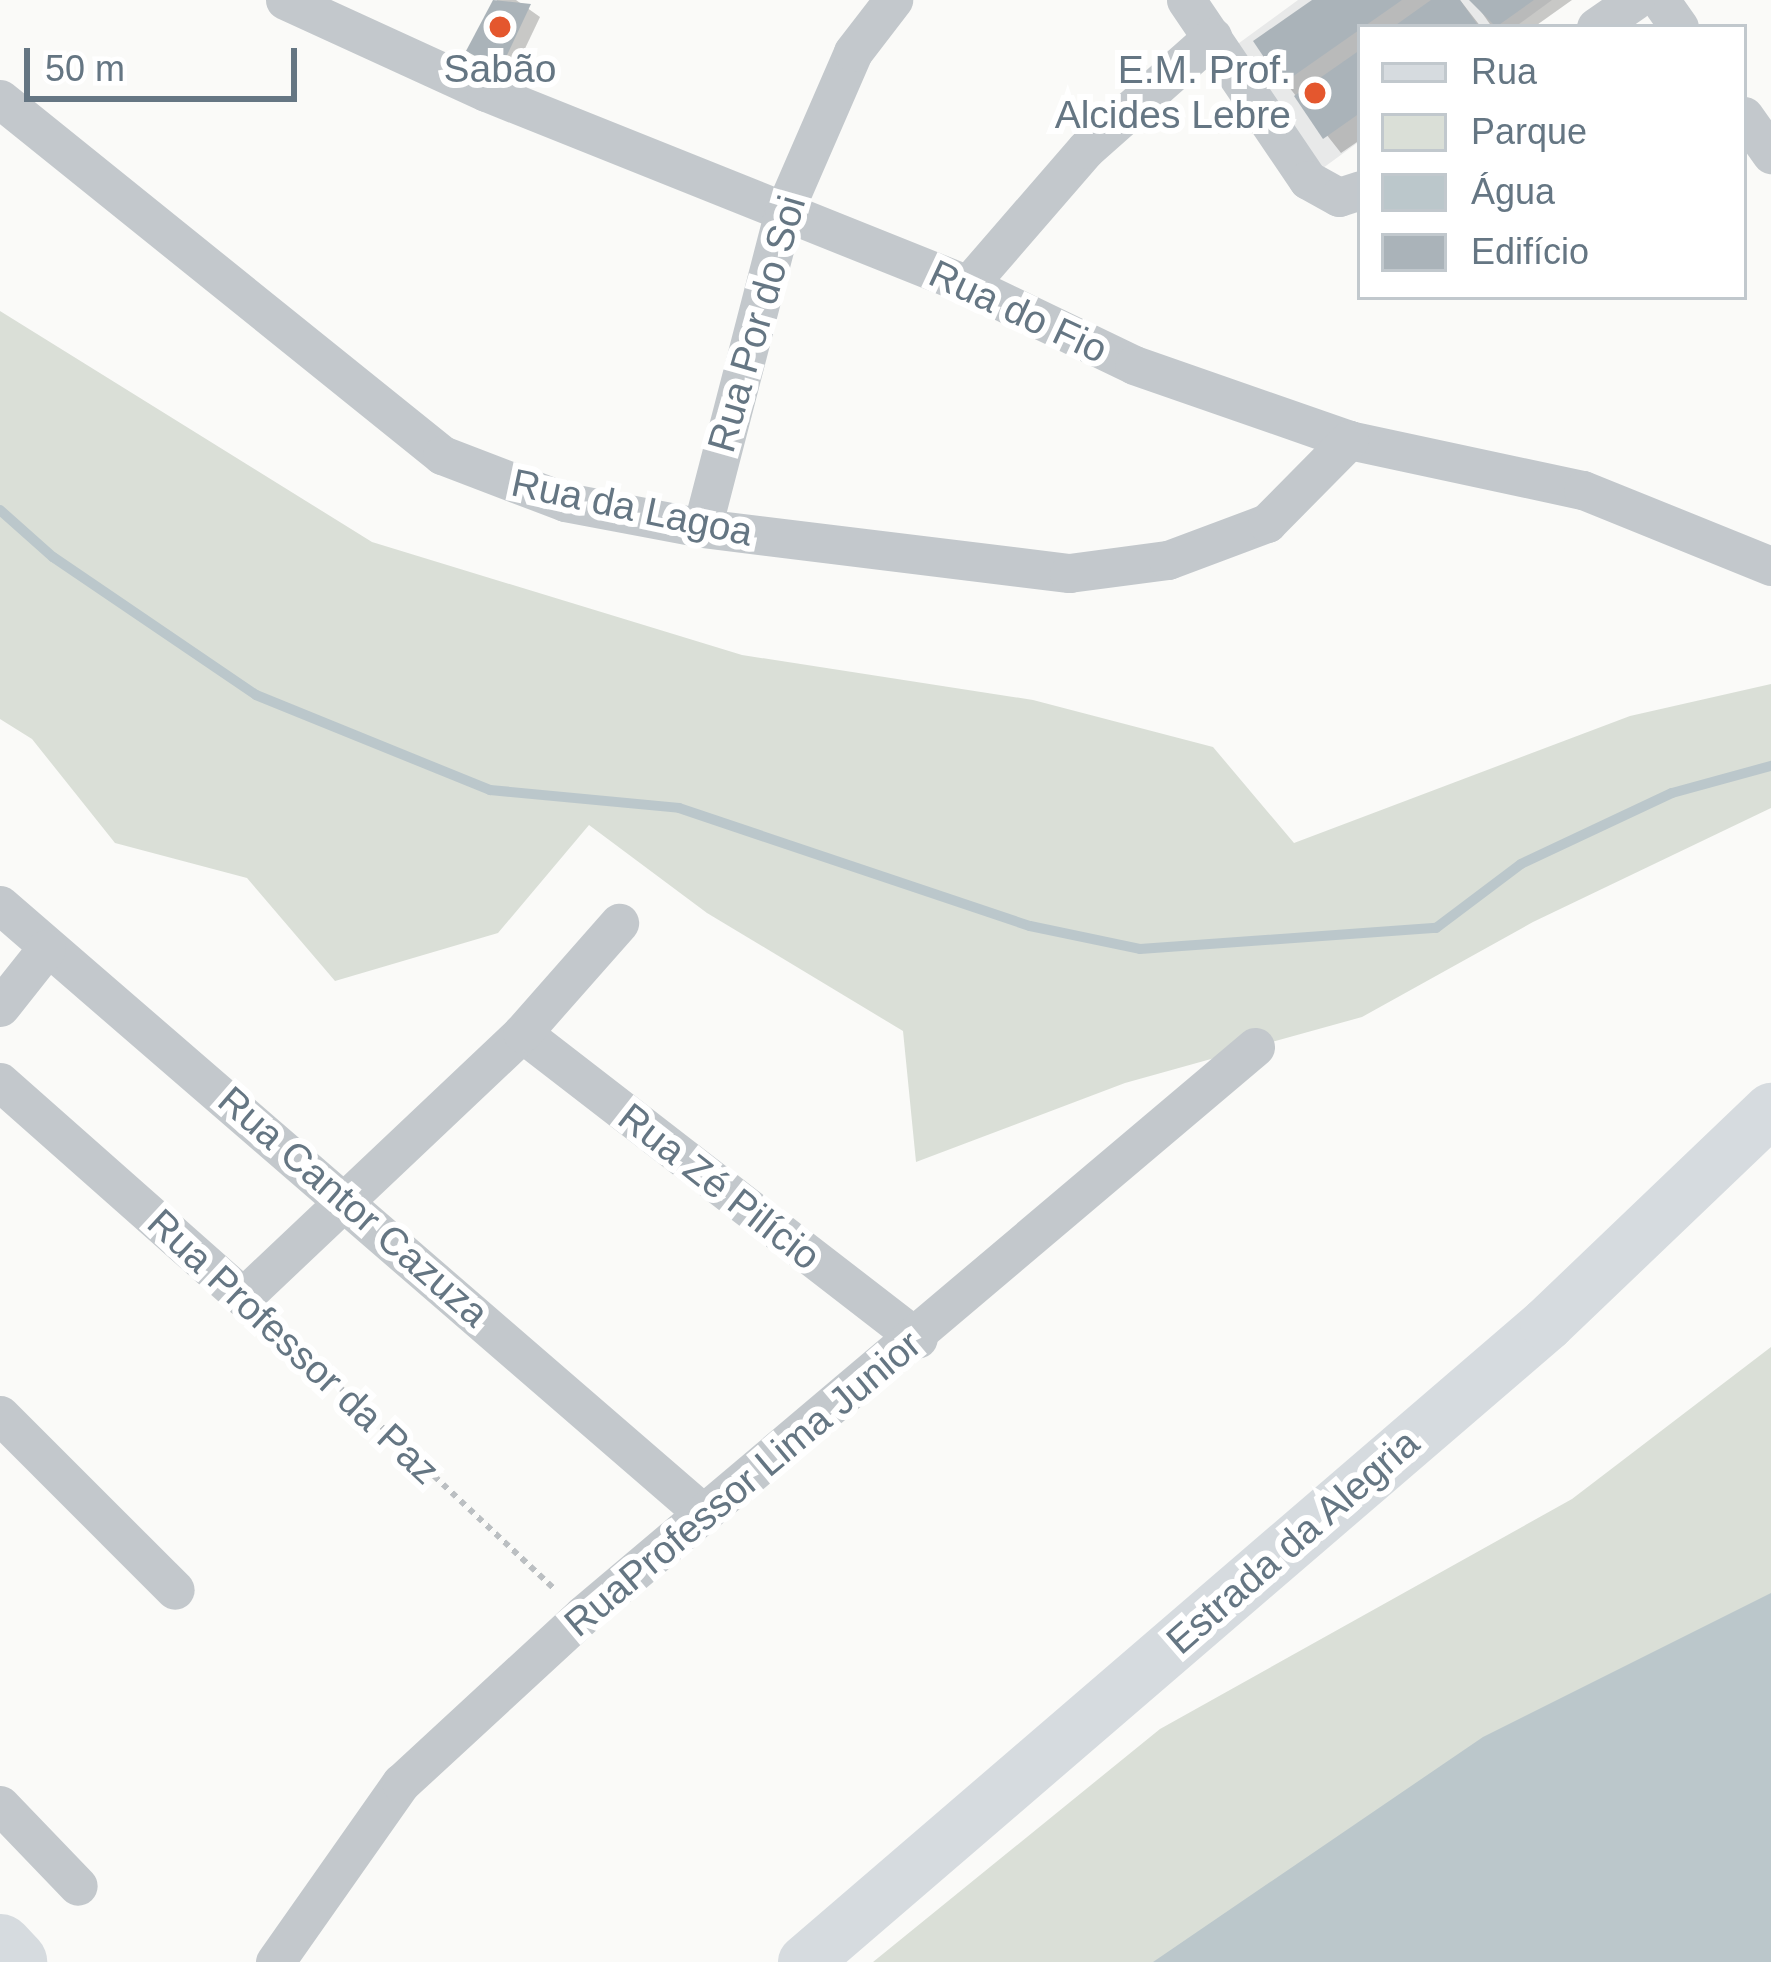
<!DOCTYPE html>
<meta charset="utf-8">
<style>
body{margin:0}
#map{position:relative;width:1771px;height:1962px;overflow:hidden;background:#fafaf8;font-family:Arial,sans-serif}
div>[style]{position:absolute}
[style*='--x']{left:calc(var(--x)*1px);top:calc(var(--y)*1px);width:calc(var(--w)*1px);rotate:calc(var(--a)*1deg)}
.built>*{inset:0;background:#e8e9e9}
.green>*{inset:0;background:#dadfd7}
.water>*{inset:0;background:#bbc7cb}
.shadow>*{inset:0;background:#0003}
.stream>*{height:10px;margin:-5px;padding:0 5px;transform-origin:5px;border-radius:5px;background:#bbc7cb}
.building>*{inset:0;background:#aab3b9}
.path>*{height:6px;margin-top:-3px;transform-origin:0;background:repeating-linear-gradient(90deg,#bbbfc2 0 6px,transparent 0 12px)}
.street>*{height:39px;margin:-19.5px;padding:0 19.5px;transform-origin:19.5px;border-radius:19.5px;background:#c3c8cc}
.secondary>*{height:54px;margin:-27px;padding:0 27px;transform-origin:27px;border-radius:27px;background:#d6dbdf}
.highway>*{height:66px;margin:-33px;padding:0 33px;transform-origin:33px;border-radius:33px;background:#d6dbdf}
.dots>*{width:33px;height:33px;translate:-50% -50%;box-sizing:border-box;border:6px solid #fff;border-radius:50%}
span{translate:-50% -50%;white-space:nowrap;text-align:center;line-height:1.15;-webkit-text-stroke:12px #fff;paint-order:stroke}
.poi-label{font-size:39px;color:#657683}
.right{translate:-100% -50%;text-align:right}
.street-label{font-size:39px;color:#657683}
.legend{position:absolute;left:1357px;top:24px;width:390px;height:276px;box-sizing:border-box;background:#fff;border:3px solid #c1c8cd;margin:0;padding:15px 21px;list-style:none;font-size:36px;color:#657683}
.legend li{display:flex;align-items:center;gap:24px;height:60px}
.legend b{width:60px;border:3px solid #c1c8cd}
.scale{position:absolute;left:24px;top:48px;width:273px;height:54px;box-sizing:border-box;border:6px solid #657683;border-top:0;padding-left:15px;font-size:36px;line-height:42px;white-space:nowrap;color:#657683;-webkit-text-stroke:9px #fff;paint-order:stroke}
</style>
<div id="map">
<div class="built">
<i style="clip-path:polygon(1298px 0,1552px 0,1515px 27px,1360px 27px,1360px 141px,1323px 168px,1235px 46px)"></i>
</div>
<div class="green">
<i style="clip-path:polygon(0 311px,372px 542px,742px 655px,1033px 700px,1213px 747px,1294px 843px,1630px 716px,1771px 684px,1771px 808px,1533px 922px,1362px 1017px,1125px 1083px,916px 1162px,903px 1031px,707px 913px,589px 825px,498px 933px,335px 981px,247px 878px,115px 843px,32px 739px,0 719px)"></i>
<i style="clip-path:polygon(1771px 1347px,1771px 1600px,1154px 1962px,873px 1962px,1160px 1729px,1572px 1499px)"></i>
</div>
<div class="water">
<i style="clip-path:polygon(1771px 1593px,1771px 1962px,1153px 1962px,1483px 1737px)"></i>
</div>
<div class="shadow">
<i style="clip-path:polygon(497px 0,516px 0,540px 17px,511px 78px,470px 50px)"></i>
<i style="clip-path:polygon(1317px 0,1460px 0,1481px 27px,1360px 27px,1360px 140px,1341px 153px,1285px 82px)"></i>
<i style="clip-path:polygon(1473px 0,1572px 0,1534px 27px,1492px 27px)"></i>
</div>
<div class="stream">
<i style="--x:0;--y:510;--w:71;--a:41.6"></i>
<i style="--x:53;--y:557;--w:245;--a:34.2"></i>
<i style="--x:256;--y:695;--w:253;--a:22.1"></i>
<i style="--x:490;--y:790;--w:190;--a:5.4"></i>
<i style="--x:679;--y:808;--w:370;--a:18.6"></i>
<i style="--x:1030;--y:926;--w:112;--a:11.8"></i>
<i style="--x:1140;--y:949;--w:297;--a:-4.1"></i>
<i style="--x:1436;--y:928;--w:106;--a:-37"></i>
<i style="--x:1521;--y:864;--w:167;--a:-25.2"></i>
<i style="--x:1672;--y:793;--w:103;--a:-15.3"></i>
</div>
<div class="building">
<i style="clip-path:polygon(493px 0,531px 4px,500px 70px,466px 51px)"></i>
<i style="clip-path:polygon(1312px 0,1402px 0,1282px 84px,1253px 41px)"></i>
<i style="clip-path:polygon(1431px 0,1460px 0,1479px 27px,1393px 27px)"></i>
<i style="clip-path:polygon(1469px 0,1534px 0,1496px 27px)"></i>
<i style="clip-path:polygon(1360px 50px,1360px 113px,1323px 139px,1294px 96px)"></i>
</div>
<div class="path">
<i style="--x:268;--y:1320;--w:395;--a:43.2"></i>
</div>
<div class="street">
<i style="--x:285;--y:0;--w:221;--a:24.6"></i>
<i style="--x:486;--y:92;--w:519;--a:21.82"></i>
<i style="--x:968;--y:285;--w:184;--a:25.7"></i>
<i style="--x:1134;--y:365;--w:228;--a:19.2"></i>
<i style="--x:1349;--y:440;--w:239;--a:12.1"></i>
<i style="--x:1583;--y:490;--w:203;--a:22"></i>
<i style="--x:1186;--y:0;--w:217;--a:55.9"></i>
<i style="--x:1308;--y:180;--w:35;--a:29"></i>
<i style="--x:1339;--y:197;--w:22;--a:-18"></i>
<i style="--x:1660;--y:0;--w:33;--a:55"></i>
<i style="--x:1596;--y:27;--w:47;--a:-34.7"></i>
<i style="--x:0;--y:99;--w:568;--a:38.85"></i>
<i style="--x:442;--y:455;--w:132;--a:20.9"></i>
<i style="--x:565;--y:502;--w:139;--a:10.7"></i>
<i style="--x:702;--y:528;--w:370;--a:7"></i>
<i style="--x:1069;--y:573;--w:100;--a:-7.5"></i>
<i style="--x:1168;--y:560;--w:106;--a:-20.5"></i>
<i style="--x:1267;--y:523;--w:117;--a:-45.3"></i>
<i style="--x:1744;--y:116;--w:47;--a:54.6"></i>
<i style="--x:968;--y:285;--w:180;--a:-49.1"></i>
<i style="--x:1086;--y:149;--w:169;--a:-41.6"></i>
<i style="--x:702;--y:528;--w:327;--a:-75.5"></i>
<i style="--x:784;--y:211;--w:173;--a:-66.5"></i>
<i style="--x:853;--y:52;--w:66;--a:-52.4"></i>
<i style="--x:0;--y:905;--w:929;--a:40.86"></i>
<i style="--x:0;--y:1007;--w:74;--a:-51.6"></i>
<i style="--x:522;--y:1033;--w:500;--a:37.69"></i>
<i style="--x:0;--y:1082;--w:324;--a:41.5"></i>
<i style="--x:243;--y:1297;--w:384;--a:-43.4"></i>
<i style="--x:522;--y:1033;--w:147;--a:-48.6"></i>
<i style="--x:0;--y:1415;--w:247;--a:45"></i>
<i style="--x:0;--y:1805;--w:112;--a:46.1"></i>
<i style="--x:275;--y:1962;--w:219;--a:-54.9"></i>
<i style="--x:401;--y:1783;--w:248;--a:-42.7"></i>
<i style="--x:583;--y:1615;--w:880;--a:-40.21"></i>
</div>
<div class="secondary">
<i style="--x:805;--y:1962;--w:979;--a:-40.69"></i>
<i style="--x:1547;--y:1324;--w:310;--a:-43.7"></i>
</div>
<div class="highway">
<i style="--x:0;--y:1947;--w:21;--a:47"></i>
</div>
<div class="dots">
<i style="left:500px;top:27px;background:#e4572e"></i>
<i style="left:1315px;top:93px;background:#e4572e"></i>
</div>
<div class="poi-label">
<span style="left:500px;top:69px">Sabão</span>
<span class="right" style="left:1291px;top:93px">E.M. Prof.<br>Alcides Lebre</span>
</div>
<div class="street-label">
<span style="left:1018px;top:312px;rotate:25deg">Rua do Fio</span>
<span style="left:757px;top:324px;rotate:-74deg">Rua Por do Soi</span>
<span style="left:632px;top:508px;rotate:12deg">Rua da Lagoa</span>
<span style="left:719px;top:1187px;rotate:38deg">Rua Zé Pilício</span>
<span style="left:353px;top:1207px;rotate:41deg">Rua Cantor Cazuza</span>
<span style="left:293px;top:1347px;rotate:43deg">Rua Professor da Paz</span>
<span style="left:743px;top:1484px;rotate:-40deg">RuaProfessor Lima Junior</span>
<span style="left:1293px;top:1542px;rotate:-41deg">Estrada da Alegria</span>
</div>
<ul class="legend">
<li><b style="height:15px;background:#d6dbdf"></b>Rua</li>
<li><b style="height:33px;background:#dadfd7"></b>Parque</li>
<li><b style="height:33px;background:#bbc7cb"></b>Água</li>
<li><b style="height:33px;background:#aab3b9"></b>Edifício</li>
</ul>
<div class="scale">50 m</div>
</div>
